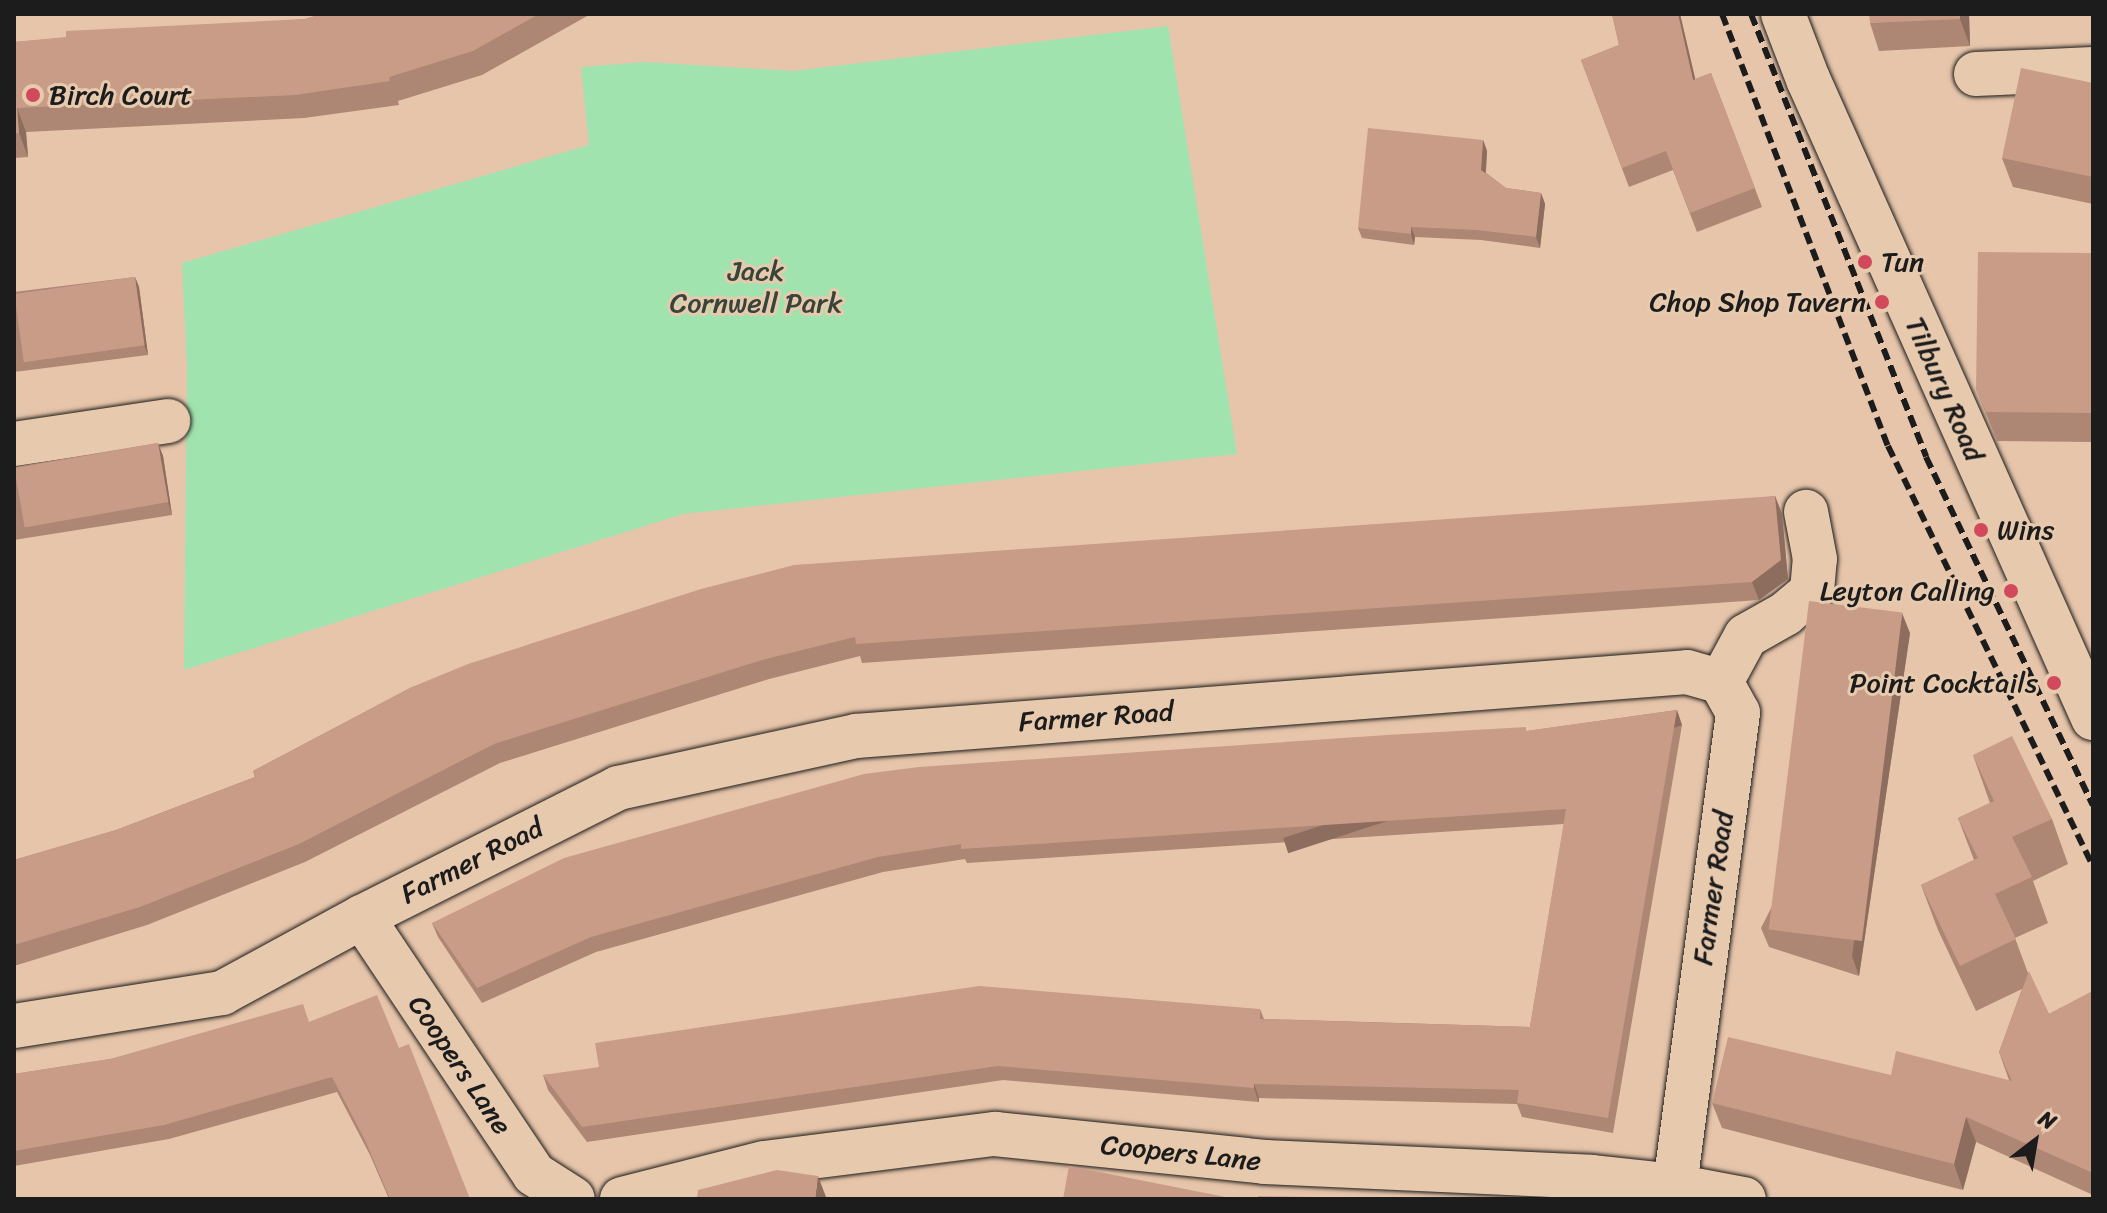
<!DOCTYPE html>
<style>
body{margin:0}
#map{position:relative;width:2107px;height:1213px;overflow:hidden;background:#e7c5aa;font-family:Sriracha,sans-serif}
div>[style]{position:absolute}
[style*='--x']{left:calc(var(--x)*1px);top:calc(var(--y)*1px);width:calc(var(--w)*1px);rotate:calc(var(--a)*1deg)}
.green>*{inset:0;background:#a0e3ae}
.roads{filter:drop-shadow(0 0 2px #1c1c1c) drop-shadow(0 0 2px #1c1c1c)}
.minor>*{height:44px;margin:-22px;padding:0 22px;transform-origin:22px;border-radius:22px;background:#e7caae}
.rail>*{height:6px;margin-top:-3px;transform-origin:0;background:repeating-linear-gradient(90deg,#1c1c1c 0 12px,transparent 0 18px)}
.wall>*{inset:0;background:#ad8674}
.shaded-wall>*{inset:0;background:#8d6d5e;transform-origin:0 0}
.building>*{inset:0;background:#c99c87;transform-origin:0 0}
.dots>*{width:22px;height:22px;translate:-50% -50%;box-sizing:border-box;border:4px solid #e7caae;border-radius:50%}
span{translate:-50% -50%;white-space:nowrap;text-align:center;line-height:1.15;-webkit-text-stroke:6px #e7caae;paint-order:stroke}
.poi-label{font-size:28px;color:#1c1c1c}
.left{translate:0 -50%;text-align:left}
.right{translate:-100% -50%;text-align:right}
.park-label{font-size:28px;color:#364439}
.street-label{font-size:28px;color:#1c1c1c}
.frame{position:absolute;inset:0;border:16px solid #1c1c1c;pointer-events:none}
.north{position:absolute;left:1995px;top:1101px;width:80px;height:80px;-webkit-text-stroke:6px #e7caae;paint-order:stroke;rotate:31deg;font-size:22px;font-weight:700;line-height:32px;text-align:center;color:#1c1c1c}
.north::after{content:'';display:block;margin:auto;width:28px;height:36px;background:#1c1c1c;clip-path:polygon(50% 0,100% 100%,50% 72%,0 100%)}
</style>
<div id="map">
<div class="green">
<i style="clip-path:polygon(1168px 26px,1237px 454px,683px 514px,184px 670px,187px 368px,182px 263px,589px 145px,581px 67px,645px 62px,793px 71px)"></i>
</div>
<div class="roads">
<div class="minor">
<i style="--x:1783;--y:14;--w:70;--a:69"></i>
<i style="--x:1808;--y:79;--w:700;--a:65.96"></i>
<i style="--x:1976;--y:74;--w:117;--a:-2.4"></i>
<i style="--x:14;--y:444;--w:156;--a:-8.5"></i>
<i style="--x:1721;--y:682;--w:52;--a:-61.5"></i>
<i style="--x:1746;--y:636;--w:45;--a:-29.4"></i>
<i style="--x:1785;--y:614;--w:35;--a:-40"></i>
<i style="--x:1812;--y:591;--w:32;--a:-85"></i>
<i style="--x:1815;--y:559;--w:48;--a:-100.8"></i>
<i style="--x:362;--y:917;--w:309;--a:56.2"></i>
<i style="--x:534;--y:1174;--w:46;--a:32.7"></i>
<i style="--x:14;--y:1026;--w:211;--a:-9"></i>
<i style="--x:222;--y:993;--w:159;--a:-28.5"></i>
<i style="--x:362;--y:917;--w:287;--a:-26.7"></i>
<i style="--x:618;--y:788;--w:244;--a:-12.3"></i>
<i style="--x:856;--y:736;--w:833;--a:-4.4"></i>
<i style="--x:1687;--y:672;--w:35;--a:16"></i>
<i style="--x:1721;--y:682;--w:35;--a:61"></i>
<i style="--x:1738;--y:713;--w:477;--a:97.6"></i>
<i style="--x:622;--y:1199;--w:146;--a:-14.2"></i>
<i style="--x:764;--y:1163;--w:233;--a:-7.2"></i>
<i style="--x:995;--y:1134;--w:271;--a:5.9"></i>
<i style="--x:1265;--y:1162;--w:326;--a:2.6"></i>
<i style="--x:1591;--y:1177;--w:84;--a:6.1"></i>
<i style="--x:1675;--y:1186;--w:70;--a:10.7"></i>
</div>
</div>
<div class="rail">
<i style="--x:1722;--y:14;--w:463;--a:69"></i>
<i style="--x:1888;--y:446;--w:467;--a:64"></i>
<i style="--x:1751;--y:14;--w:476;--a:68.4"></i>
<i style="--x:1926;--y:457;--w:386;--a:64.4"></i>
</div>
<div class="wall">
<i style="clip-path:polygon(322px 14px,589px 15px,482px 75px,398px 101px,399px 105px,304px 118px,26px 132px,28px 157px,14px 158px,14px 42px,305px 19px)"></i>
<i style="clip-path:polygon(1612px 14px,1680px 14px,1695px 79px,1711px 73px,1762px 207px,1697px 232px,1673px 170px,1629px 187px,1581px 60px,1619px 45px)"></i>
<i style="clip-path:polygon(1969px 14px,1970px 46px,1879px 51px,1870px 23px)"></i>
<i style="clip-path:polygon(2093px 83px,2093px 204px,2013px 187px,2002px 158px)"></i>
<i style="clip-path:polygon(1483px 140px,1487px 151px,1486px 173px,1506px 188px,1541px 193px,1545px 204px,1540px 248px,1481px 240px,1415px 237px,1414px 245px,1362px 238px,1358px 228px)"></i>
<i style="clip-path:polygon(2093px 253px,2093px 442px,1997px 441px,1976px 389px)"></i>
<i style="clip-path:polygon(135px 277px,139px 287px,148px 355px,14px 372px,14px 292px)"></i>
<i style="clip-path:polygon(158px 443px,163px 456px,172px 515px,14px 540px,14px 467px)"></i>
<i style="clip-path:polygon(1775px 496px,1782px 514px,1788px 579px,1759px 600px,862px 663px,860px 656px,769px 679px,500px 763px,305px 862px,147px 925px,14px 966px,14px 860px,116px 830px,255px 777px,253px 771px,412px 687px)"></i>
<i style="clip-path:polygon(1910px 633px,1859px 976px,1769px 947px,1761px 928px)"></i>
<i style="clip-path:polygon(1677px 710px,1682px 725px,1613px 1133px,1522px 1117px,1517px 1104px,1259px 1098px,1259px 1102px,1003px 1080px,587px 1142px,548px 1090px,543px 1075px,1260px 1009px,1264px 1019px,1530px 1027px,1564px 824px,967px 863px,965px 859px,883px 872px,596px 952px,482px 1003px,438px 937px,432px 923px,1528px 731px)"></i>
<i style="clip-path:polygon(1973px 755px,2052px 819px,2068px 864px,2033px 881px,2048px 923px,2015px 938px,2028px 973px,2049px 1014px,2093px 991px,2093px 1195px,1976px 1142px,1963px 1190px,1722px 1128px,1712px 1103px,1891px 1075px,2009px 1080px,1999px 1052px,2022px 989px,1976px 1011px,1938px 930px,1921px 885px,1974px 860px,1958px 818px,1990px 803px)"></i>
<i style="clip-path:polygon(309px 1022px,399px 1048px,470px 1199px,389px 1199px,370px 1155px,337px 1092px,169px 1139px,14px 1166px,14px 1074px,110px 1059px)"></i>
</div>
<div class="shaded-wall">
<i style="clip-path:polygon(1678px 14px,1680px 14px,1700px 99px,1693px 80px)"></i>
<i style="clip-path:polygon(1960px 14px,1969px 14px,1970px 46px,1960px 19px)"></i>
<i style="clip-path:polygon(17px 108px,26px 132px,28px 157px,19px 133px)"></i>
<i style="clip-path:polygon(1483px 140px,1487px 151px,1485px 180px,1481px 170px)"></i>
<i style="clip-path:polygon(1541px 193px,1545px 204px,1540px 248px,1536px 237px)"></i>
<i style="clip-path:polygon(1411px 227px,1415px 237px,1414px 245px,1411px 234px)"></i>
<i style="clip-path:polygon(135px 277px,139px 287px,148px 355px,144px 345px)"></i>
<i style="clip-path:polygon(158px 443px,163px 456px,172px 515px,168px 502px)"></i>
<i style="clip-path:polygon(1775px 496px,1782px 514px,1788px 579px,1759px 600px,1752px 582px)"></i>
<i style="clip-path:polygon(1902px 613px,1910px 633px,1859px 976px,1852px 956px)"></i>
<i style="left:1677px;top:710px;width:16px;height:414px;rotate:72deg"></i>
<i style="clip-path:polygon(1254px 1084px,1259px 1098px,1259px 1102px,1254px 1088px)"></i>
<i style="clip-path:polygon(1966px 1117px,1976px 1142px,1963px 1190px,1954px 1164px)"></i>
<i style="clip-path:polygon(818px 1176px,826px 1197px,825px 1199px,815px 1199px)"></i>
</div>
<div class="building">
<i style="clip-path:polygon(322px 14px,539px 14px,473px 51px,389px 77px,390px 81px,295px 95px,17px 108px,19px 133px,14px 134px,14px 42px,66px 37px,66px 31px,305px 19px)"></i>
<i style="clip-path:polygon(1612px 14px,1678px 14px,1693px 80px,1711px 73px,1755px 188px,1690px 213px,1666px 151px,1622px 168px,1581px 60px,1619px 45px)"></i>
<i style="clip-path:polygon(1869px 14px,1960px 14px,1960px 19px,1870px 23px)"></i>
<i style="clip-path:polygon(2021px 68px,2093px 83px,2093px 177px,2002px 158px)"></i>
<i style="clip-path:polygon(1368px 128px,1483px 140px,1481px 170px,1506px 188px,1541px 193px,1536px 237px,1477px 230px,1411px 227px,1411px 234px,1358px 228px)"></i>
<i style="clip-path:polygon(1978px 252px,2093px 253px,2093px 413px,1986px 412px,1976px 389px)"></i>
<i style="left:135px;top:277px;width:69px;height:122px;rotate:82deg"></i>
<i style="left:158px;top:443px;width:60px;height:146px;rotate:80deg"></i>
<i style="clip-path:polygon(1775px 496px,1781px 560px,1752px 582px,856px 644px,855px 637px,762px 660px,494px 744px,299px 844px,140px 907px,14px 945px,14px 860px,116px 830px,256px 777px,253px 771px,412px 687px,468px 664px,701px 589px,794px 565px)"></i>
<i style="left:1809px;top:601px;width:94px;height:331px;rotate:7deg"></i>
<i style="clip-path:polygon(1677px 710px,1608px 1118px,1517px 1103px,1519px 1090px,1254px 1084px,1254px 1088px,998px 1066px,582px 1127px,543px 1075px,599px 1067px,595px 1043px,979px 986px,1260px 1009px,1260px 1019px,1530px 1027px,1566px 809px,961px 849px,961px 844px,878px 857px,591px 937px,477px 988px,432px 923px,564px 858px,864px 774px,919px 767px,1387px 735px,1526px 727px,1526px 731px)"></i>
<i style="clip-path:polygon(2012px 736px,2052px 819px,2012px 837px,2032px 877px,1995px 894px,2016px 939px,1960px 966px,1921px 885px,1978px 858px,1958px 818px,1994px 801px,1973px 755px)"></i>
<i style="clip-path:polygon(2029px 971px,2049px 1014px,2093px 991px,2093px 1173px,1966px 1117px,1954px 1164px,1712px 1103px,1728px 1037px,1891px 1075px,1896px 1051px,2012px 1081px,1999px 1052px)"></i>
<i style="clip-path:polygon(377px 995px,399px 1048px,409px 1044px,470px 1199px,390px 1199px,365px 1140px,332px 1077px,164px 1125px,14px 1151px,14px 1074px,110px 1059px,303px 1004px,309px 1022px)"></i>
<i style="clip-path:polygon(1069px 1166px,1236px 1199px,1063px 1199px)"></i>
<i style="clip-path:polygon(777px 1170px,818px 1176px,815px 1199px,697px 1199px,698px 1190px)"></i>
<i style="clip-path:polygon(1258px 1196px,1430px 1199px,1258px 1199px)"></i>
</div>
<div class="dots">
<i style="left:33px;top:95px;background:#d1495b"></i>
<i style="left:1865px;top:262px;background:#d1495b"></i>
<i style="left:1882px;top:302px;background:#d1495b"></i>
<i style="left:1981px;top:530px;background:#d1495b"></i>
<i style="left:2011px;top:591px;background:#d1495b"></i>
<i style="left:2054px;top:683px;background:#d1495b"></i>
</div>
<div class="poi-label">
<span class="left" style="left:49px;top:95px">Birch Court</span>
<span class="left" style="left:1881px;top:262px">Tun</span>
<span class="right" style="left:1866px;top:302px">Chop Shop Tavern</span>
<span class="left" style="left:1997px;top:530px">Wins</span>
<span class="right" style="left:1995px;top:591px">Leyton Calling</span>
<span class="right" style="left:2038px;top:683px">Point Cocktails</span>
</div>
<div class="park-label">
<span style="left:756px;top:287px">Jack<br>Cornwell Park</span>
</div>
<div class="street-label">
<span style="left:1945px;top:389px;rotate:66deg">Tilbury Road</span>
<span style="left:1096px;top:717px;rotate:-4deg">Farmer Road</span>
<span style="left:472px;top:861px;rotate:-27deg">Farmer Road</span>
<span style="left:1713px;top:888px;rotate:-82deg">Farmer Road</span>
<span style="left:460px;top:1065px;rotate:56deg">Coopers Lane</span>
<span style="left:1181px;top:1153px;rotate:6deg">Coopers Lane</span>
</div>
<div class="frame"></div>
<div class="north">N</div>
</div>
